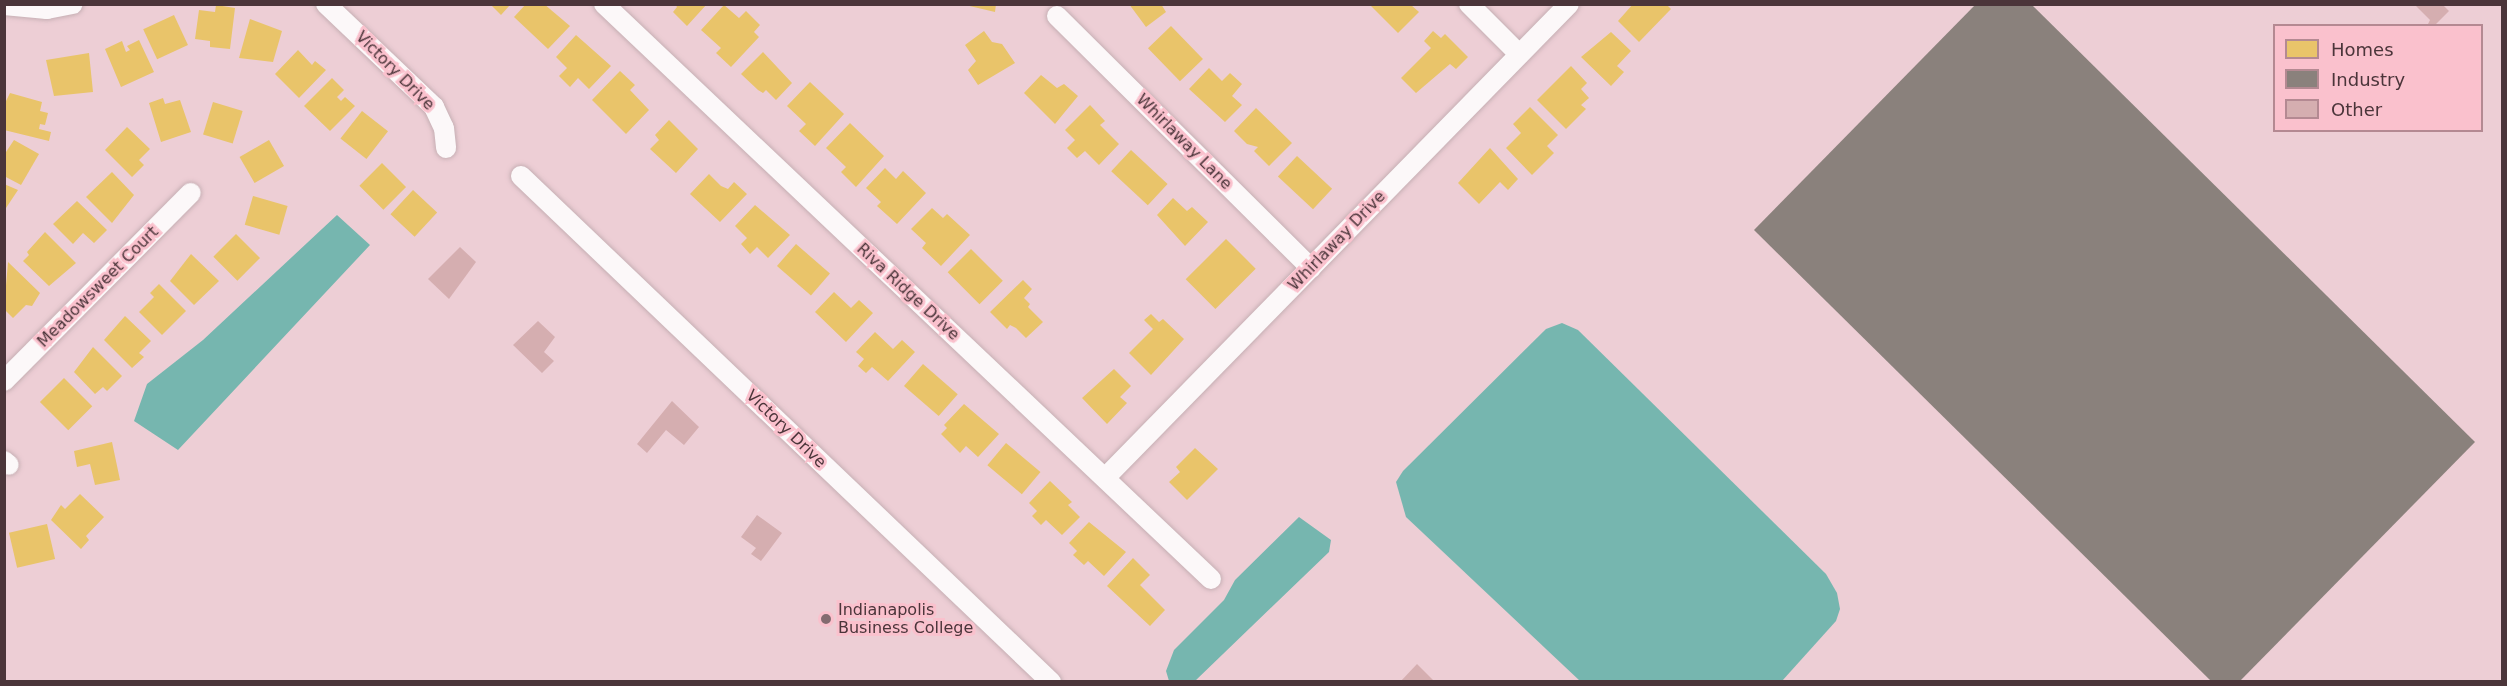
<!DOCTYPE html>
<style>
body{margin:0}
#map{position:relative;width:2507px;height:686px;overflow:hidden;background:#edced5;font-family:"DejaVu Sans",sans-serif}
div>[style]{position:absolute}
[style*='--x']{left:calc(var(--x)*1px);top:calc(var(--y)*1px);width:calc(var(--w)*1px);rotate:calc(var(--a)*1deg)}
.water>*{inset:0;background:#76b6af}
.homes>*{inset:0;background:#e9c46a;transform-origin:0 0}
.industry>*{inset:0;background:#8a817c}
.building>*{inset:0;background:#d5aeb0}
.roads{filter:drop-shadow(0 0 2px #c6afb4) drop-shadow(0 0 2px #c6afb4)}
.street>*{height:20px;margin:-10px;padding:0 10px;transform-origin:10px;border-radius:10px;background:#fcf8f9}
.dots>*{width:16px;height:16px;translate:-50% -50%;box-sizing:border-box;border:3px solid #fac1cd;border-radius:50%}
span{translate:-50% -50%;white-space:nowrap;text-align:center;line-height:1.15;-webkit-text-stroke:6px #fac1cd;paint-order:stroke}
.street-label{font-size:16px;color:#4b353a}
.poi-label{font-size:16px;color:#4b353a}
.left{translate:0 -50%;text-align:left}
.frame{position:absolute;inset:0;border:6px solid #4b353a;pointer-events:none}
.legend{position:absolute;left:2273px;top:24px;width:210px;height:108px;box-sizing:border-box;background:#fac1cd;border:2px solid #b48992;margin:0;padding:8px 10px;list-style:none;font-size:18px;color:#4b353a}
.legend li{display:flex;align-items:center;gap:12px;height:30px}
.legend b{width:30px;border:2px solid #b48992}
</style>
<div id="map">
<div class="water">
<i style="clip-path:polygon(337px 215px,370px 245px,178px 450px,134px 421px,147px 384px,203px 340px)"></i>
<i style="clip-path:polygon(1562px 323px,1578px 330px,1826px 574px,1837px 593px,1840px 609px,1836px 621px,1782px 681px,1580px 681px,1406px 517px,1396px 482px,1403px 471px,1546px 329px)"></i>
<i style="clip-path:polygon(1299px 517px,1331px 540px,1329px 552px,1195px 681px,1169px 681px,1166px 671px,1174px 650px,1224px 600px,1235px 580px)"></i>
</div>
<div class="homes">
<i style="clip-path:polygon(490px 4px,511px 4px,501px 15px)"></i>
<i style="clip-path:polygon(526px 4px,544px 4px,570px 26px,548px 49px,514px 17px)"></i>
<i style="clip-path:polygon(675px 4px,707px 4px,687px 26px,673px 12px,677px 7px)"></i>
<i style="clip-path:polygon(961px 4px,996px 4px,995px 12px)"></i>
<i style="clip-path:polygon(1129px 4px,1161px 4px,1166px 12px,1146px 27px)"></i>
<i style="clip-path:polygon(1633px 4px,1666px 4px,1671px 9px,1639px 42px,1618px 21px)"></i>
<i style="clip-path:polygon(216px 5px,235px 8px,230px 49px,210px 47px,210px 41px,195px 39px,199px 10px,215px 12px)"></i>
<i style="clip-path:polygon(724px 5px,739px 18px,746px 11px,760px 25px,754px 32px,759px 37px,731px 67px,716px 53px,721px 48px,701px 30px)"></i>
<i style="clip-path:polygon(1370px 5px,1411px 5px,1419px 12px,1398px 33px)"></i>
<i style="left:174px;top:15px;width:33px;height:34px;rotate:65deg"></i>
<i style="clip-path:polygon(250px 19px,282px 31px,273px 62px,239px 58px)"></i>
<i style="left:1171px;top:26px;width:46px;height:32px;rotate:46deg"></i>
<i style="clip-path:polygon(984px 31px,992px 42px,1002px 44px,1015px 63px,978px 85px,968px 70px,976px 61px,965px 45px)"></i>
<i style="clip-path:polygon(1433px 31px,1441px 38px,1445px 34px,1468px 57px,1456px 69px,1450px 64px,1416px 93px,1401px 78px,1431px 48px,1424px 41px)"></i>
<i style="clip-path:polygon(1611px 32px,1631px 51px,1617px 66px,1624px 72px,1611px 86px,1581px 57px)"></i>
<i style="clip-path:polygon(576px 35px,611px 66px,589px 89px,578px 78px,570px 87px,559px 76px,567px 68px,556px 57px)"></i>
<i style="clip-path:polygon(139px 40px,154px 72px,121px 87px,105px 49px,122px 41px,126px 52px,130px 50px,127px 46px)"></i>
<i style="clip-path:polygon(298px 50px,312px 65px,315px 61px,326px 70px,299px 98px,275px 74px)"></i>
<i style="clip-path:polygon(763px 52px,792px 83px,776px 100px,766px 90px,763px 93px,758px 90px,741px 74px)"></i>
<i style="clip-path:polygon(89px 53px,93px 92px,54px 96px,46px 60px)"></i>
<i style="clip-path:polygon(1571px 66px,1587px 83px,1581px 89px,1589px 98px,1581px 105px,1586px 109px,1566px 129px,1537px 100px)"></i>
<i style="clip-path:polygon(1209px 68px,1222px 81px,1230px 73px,1242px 84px,1232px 96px,1242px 105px,1225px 122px,1189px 89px)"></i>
<i style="clip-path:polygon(620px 71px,635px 85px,630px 90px,649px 110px,626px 134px,592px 100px)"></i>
<i style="clip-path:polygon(1041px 75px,1057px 88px,1064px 84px,1078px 96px,1055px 124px,1024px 93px)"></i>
<i style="clip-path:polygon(332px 78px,344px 90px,337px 97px,341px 101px,345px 97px,355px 106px,330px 131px,304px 106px)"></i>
<i style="clip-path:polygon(810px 82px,844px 114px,815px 146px,799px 131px,806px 124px,787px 106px)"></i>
<i style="clip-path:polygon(10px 93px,42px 102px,40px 111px,48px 113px,45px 125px,40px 124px,39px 129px,51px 132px,49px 141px,4px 130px,4px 105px)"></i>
<i style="clip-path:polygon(163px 98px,165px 104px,180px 100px,191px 132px,161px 142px,149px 103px)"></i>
<i style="left:213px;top:102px;width:31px;height:34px;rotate:17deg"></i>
<i style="clip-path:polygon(1090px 105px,1105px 121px,1100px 125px,1119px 144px,1099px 165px,1085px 151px,1077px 158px,1067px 148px,1075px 140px,1065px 130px)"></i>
<i style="clip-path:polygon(1530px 107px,1558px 135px,1547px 146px,1554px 153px,1532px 175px,1506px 148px,1521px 133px,1513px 124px)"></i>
<i style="clip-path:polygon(1256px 108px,1292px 143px,1269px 166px,1254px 151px,1258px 147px,1247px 144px,1234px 131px)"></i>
<i style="left:362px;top:111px;width:33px;height:35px;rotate:38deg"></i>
<i style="clip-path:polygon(669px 120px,698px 149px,676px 173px,650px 149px,659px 140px,655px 135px)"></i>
<i style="clip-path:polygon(850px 123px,884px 156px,856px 187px,841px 172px,846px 167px,826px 148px)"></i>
<i style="clip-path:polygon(127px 127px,150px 149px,139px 160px,144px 165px,132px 177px,105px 150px)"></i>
<i style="clip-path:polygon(14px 140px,39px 154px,21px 185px,4px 176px,4px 155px)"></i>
<i style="left:269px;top:140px;width:30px;height:34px;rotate:60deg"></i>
<i style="clip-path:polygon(1490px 148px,1518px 179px,1508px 190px,1500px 182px,1479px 204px,1458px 183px)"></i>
<i style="left:1131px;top:150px;width:50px;height:29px;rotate:43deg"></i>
<i style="left:1297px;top:156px;width:48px;height:28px;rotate:43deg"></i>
<i style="left:382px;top:163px;width:34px;height:32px;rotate:45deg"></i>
<i style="clip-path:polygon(885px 168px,896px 179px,903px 171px,926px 193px,897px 224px,877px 206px,881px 202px,866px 188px)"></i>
<i style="clip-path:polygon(112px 172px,134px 195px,112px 223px,86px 197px)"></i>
<i style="clip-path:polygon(709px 174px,721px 186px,728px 189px,734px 182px,747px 194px,720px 222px,690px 194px)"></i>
<i style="clip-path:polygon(4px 184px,18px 190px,4px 211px)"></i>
<i style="left:413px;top:190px;width:33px;height:33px;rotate:43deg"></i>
<i style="left:253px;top:196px;width:36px;height:30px;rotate:16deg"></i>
<i style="clip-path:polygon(1173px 198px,1187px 211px,1192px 207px,1208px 222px,1185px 246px,1157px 215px)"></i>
<i style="clip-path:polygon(77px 201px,107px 230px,94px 243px,83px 233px,73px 244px,53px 224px)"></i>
<i style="clip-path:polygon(755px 205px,790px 235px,768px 258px,757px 247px,750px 254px,741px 244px,747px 238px,735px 226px)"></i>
<i style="clip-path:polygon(932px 208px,943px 218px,947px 214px,970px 235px,941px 266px,922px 248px,926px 243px,911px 229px)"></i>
<i style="clip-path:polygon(45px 232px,76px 263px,49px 286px,23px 261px,29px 255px,27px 252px)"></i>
<i style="left:236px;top:234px;width:34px;height:32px;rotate:45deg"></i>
<i style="left:1226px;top:239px;width:42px;height:57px;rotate:45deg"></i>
<i style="left:796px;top:244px;width:45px;height:29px;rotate:41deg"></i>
<i style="left:971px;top:249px;width:45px;height:33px;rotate:45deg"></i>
<i style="clip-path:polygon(191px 254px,219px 281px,194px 305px,170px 281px)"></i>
<i style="clip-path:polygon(8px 262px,40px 293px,32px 306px,26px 305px,13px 318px,4px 309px)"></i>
<i style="clip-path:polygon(1023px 280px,1032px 289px,1024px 298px,1030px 304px,1028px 307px,1043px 322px,1026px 338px,1016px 328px,1010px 325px,1007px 329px,990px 312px)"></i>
<i style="clip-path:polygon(159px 284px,186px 311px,162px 335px,139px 312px,154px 297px,150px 293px)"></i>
<i style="clip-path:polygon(834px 292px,851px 308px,859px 300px,873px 313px,846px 342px,815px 312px)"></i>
<i style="clip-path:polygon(1151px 314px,1159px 322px,1163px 319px,1184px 339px,1151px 375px,1129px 353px,1153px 329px,1144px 320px)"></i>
<i style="clip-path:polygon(125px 316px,151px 341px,139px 353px,144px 357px,132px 368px,104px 340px)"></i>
<i style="clip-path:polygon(875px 332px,893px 349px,902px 340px,915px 352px,888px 381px,872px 367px,866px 373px,858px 366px,864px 359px,856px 352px)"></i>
<i style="clip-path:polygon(93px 347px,122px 376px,107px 391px,103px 387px,95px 394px,74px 372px)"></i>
<i style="left:923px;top:364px;width:46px;height:29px;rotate:41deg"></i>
<i style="clip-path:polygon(1114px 369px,1131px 386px,1120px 397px,1127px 403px,1107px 424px,1082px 398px)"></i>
<i style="left:64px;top:378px;width:40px;height:34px;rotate:45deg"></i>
<i style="clip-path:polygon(964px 404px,999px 434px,978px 457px,966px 446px,960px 453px,941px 434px,947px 428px,944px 425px)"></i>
<i style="clip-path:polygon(112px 442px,120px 480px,95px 485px,90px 464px,77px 467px,74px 451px)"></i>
<i style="left:1006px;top:443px;width:45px;height:29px;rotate:40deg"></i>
<i style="clip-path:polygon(1195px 448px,1218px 469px,1187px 500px,1169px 482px,1180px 472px,1176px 467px)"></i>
<i style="clip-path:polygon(1050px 481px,1072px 502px,1068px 505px,1080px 517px,1062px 535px,1046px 520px,1041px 525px,1032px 516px,1037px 511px,1029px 503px)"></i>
<i style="clip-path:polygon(80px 494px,104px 517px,86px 536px,89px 540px,81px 549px,51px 520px,61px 505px,65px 509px)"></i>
<i style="clip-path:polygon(1089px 522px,1126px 552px,1104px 576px,1088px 561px,1084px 565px,1073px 555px,1077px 551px,1069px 543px)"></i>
<i style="left:47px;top:524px;width:36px;height:39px;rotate:77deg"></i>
<i style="clip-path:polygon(1133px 558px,1150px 575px,1140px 585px,1165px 610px,1150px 626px,1107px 586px)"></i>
</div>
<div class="industry">
<i style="clip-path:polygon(1976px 4px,2031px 4px,2475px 442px,2239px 682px,2212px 682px,1754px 230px)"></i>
</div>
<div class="building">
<i style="clip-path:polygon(2414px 4px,2442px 4px,2449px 11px,2434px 26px,2427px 26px,2430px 20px)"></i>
<i style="clip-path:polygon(460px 247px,476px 262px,449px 299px,428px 279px)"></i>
<i style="clip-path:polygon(538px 321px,555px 337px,544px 352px,554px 361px,542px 373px,513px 345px)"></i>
<i style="clip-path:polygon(672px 401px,699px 427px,684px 445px,666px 430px,647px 453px,637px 444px)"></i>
<i style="clip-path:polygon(757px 515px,782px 533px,761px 561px,751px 554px,756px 548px,741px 537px)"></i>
<i style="clip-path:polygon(1417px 664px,1435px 682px,1400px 682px)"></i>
</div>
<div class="roads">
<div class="street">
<i style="--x:326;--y:4;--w:149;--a:43.6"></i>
<i style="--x:434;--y:107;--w:23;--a:65"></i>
<i style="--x:444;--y:128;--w:20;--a:84"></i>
<i style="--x:604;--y:4;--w:836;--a:43.45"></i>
<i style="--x:1469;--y:4;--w:71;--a:45"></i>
<i style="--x:4;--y:5;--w:43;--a:5.3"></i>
<i style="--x:47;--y:9;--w:26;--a:-11"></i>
<i style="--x:1057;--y:16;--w:358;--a:44.8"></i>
<i style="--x:521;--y:176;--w:733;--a:43.67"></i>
<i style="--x:4;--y:381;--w:265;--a:-45.2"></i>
<i style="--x:4;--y:461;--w:6;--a:39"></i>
<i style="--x:1105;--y:478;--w:663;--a:-45.61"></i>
</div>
</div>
<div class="dots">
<i style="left:826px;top:619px;background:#846b70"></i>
</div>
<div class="street-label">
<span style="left:395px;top:71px;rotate:45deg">Victory Drive</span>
<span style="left:1184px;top:142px;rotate:45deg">Whirlaway Lane</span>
<span style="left:1337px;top:241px;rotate:-46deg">Whirlaway Drive</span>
<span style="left:98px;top:287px;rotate:-45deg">Meadowsweet Court</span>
<span style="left:908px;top:292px;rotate:43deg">Riva Ridge Drive</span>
<span style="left:786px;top:429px;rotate:44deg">Victory Drive</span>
</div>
<div class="poi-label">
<span class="left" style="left:838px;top:619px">Indianapolis<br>Business College</span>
</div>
<div class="frame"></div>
<ul class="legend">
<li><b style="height:16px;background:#e9c46a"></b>Homes</li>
<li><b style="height:16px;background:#8a817c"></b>Industry</li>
<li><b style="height:16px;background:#d5aeb0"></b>Other</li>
</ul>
</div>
